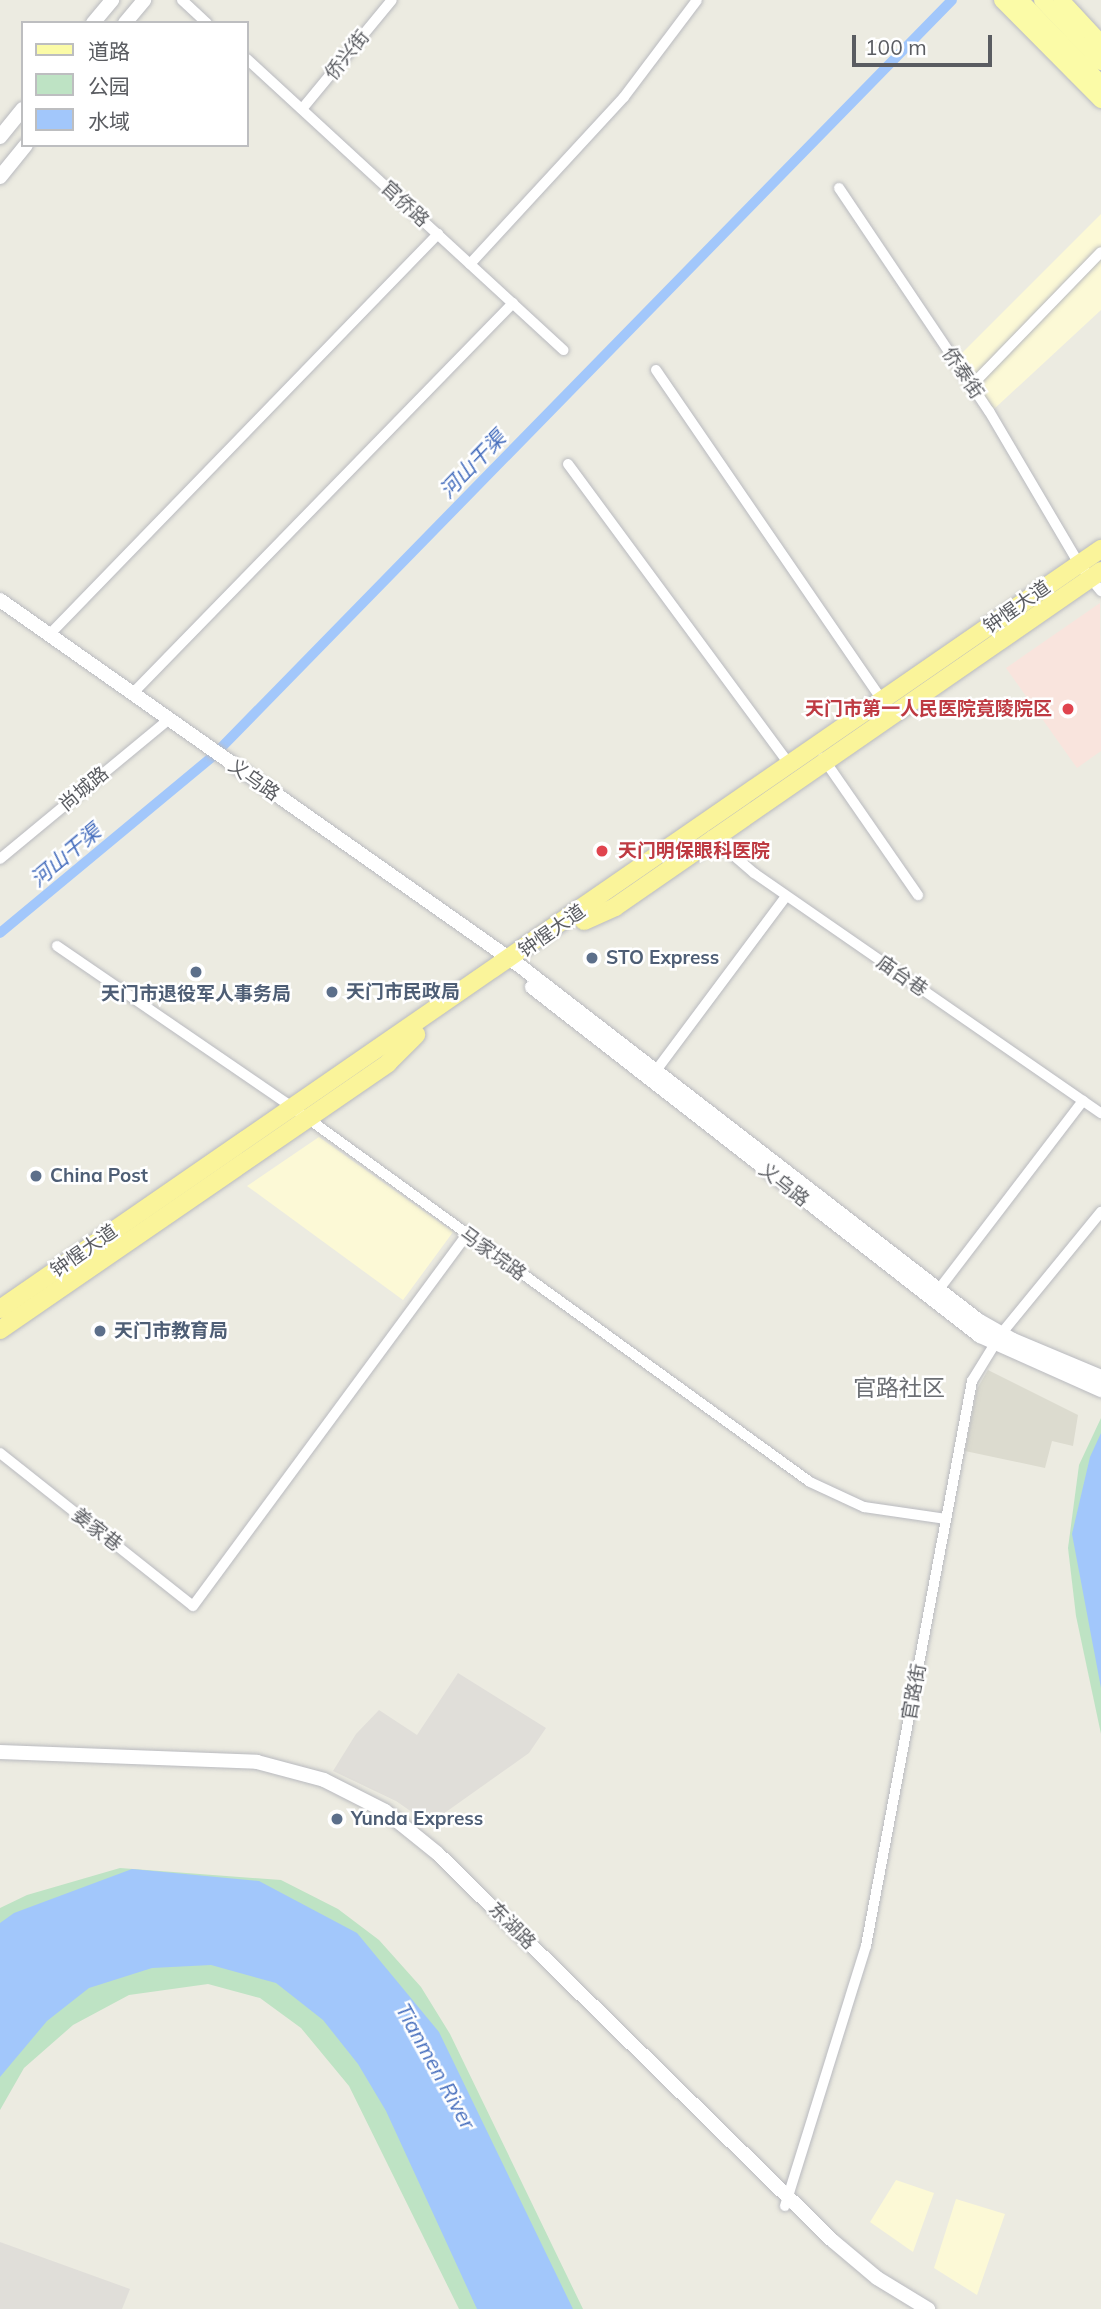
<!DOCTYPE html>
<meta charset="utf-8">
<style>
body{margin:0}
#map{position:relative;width:1101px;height:2309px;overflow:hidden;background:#ecebe1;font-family:Mulish,"Noto Sans SC",sans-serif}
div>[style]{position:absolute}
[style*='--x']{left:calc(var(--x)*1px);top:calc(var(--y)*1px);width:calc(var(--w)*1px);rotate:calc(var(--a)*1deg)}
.commercial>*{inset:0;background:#fcf9d6}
.industrial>*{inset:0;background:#e0ded9}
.education>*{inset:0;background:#dcdbcf}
.medical>*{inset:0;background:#f9e4dd}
.green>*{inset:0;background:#bee3c4}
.water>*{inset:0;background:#a2c7fb}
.canal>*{height:10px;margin:-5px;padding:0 5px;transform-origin:5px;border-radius:5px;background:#a2c7fb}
.roads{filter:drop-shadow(0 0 2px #b9babf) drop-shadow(0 0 2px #b9babf)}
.minor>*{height:10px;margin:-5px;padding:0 5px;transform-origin:5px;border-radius:5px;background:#fff}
.secondary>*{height:14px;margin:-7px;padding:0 7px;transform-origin:7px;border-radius:7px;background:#fff}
.primary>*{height:16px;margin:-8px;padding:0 8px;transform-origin:8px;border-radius:8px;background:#fbfba7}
.trunk>*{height:18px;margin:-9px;padding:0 9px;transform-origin:9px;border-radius:9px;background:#faf49a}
.dots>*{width:19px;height:19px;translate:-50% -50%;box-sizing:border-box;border:4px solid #fff;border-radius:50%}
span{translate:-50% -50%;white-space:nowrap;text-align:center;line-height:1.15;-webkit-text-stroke:5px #fff;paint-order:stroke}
.street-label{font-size:19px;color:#5a5c61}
.health-label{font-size:19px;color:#be3a42;font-weight:700}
.right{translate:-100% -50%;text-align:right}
.left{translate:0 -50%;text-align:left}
.service-label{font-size:19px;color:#4e5e75;font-weight:700}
.water-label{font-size:21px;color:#466ebd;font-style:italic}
.quarter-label{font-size:23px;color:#6b6e73}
.legend{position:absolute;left:21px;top:21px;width:228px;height:126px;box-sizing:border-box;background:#fff;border:2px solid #bdbec0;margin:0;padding:9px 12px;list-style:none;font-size:21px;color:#5a5c61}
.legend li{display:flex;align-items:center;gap:14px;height:35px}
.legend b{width:35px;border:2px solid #bdbec0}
.scale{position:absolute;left:852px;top:35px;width:140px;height:32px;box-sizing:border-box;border:4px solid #5a5c61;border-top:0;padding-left:9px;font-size:21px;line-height:24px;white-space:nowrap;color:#5a5c61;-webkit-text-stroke:5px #fff;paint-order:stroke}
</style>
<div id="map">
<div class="commercial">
<i style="clip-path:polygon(1101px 214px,1101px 310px,994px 409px,957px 358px)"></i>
<i style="clip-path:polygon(319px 1137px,453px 1232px,403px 1300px,247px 1186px)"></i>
<i style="clip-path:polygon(896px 2180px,934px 2193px,913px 2252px,870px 2222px)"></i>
<i style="clip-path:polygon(956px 2199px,1005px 2214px,977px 2295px,934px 2268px)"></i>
</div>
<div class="industrial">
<i style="clip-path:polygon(458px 1673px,546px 1728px,529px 1753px,429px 1824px,396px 1801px,333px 1771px,356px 1734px,379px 1710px,417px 1735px)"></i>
<i style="clip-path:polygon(0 2242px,130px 2289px,122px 2309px,0 2309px)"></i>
</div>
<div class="education">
<i style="clip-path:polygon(988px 1370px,1078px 1415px,1073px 1446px,1052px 1441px,1045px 1468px,965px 1451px,977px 1389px)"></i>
</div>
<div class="medical">
<i style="clip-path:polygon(1100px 603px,1101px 751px,1077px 768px,1006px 668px)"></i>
</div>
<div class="green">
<i style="clip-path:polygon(1101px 1418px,1101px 1734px,1076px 1616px,1068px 1548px,1079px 1465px)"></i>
<i style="clip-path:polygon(120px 1868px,281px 1880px,338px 1909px,379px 1940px,421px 1987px,450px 2034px,583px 2309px,459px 2309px,349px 2086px,301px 2028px,260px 1998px,208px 1984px,129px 1995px,73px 2025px,24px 2068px,0 2110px,0 1908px,27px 1895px)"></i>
</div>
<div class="water">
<i style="clip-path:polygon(1101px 1433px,1101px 1688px,1072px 1534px,1090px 1457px)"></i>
<i style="clip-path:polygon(132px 1869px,259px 1881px,357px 1933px,439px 2032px,573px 2309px,477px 2309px,386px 2111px,358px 2064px,323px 2020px,276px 1983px,211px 1965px,152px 1968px,89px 1988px,47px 2021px,0 2077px,0 1923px,14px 1913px)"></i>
</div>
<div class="canal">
<i style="--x:0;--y:933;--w:277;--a:-39.7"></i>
<i style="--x:213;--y:756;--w:1057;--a:-45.65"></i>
</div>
<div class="roads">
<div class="minor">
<i style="--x:182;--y:0;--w:34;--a:43"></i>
<i style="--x:247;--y:59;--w:430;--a:42.6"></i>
<i style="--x:302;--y:109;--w:141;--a:-50.5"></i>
<i style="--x:839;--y:188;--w:269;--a:56.1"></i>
<i style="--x:989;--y:411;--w:178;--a:59.5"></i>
<i style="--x:1079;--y:564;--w:35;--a:51"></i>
<i style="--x:470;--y:264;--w:227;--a:-47.3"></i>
<i style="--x:624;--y:97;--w:121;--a:-53"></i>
<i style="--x:656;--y:370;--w:400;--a:55.6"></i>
<i style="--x:972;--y:385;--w:185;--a:-45.9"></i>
<i style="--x:568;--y:464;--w:373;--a:53.6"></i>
<i style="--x:49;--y:635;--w:559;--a:-45.87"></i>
<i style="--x:132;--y:694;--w:546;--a:-45.74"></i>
<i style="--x:823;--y:758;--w:167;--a:55.3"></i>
<i style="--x:711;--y:836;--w:57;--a:40.7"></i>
<i style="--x:754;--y:873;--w:422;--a:34.7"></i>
<i style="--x:0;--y:859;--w:218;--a:-39.6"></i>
<i style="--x:57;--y:946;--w:285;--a:34.4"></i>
<i style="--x:292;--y:1107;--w:639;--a:35.9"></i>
<i style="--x:810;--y:1482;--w:60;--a:24.8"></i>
<i style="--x:864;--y:1507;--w:83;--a:8.3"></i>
<i style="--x:652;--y:1076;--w:224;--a:-53.3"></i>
<i style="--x:936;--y:1293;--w:242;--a:-52.6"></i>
<i style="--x:0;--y:1453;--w:246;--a:38.4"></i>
<i style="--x:193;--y:1606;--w:461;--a:-53.6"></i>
<i style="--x:785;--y:2206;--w:272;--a:-72.7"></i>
<i style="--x:866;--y:1946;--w:575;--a:-79.37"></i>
<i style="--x:972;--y:1381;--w:55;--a:-58.3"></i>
<i style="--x:1001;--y:1334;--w:158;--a:-50.7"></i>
</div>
<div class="secondary">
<i style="--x:93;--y:23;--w:30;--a:-50"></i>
<i style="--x:125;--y:23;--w:30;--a:-50"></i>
<i style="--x:0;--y:137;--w:36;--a:-51"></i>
<i style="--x:0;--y:177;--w:41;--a:-50.9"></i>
<i style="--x:0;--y:600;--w:636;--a:35.14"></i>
<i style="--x:520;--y:966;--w:579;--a:37.7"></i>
<i style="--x:978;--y:1320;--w:40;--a:29.7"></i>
<i style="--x:1013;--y:1340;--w:95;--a:22.8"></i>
<i style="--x:532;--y:987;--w:568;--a:37.92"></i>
<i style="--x:980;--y:1336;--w:133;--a:24.1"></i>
<i style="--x:0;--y:1752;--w:257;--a:2.2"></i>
<i style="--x:257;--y:1762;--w:69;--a:15"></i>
<i style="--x:324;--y:1780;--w:68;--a:26.9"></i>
<i style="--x:385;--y:1811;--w:67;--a:38.9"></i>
<i style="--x:437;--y:1853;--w:554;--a:44.42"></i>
<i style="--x:833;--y:2241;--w:57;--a:40.1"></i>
<i style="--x:877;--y:2278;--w:60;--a:31.3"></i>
</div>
<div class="primary">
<i style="--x:1002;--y:0;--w:141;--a:45.3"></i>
<i style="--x:1020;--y:0;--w:117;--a:46"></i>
<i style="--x:1042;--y:0;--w:86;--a:46.4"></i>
<i style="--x:1061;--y:0;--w:59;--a:47.1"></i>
</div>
<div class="trunk">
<i style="--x:584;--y:921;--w:34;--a:-24"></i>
<i style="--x:615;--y:907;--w:591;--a:-34.66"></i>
<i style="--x:0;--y:1309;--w:1338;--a:-34.62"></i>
<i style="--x:0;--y:1330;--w:471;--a:-34.5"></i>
<i style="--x:388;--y:1063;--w:40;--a:-45"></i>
</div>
</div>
<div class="dots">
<i style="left:1068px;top:709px;background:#e0444e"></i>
<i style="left:602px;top:851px;background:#e0444e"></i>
<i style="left:592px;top:958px;background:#5c6f8a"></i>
<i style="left:196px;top:972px;background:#5c6f8a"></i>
<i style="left:332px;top:992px;background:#5c6f8a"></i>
<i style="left:36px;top:1176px;background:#5c6f8a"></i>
<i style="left:100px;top:1331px;background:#5c6f8a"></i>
<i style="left:337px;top:1819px;background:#5c6f8a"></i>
</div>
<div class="street-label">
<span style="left:347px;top:55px;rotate:-51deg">侨兴街</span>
<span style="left:405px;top:204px;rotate:43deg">官侨路</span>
<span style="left:963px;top:373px;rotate:56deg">侨泰街</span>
<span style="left:1017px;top:607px;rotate:-35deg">钟惺大道</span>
<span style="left:254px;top:780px;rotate:35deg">义乌路</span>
<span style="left:84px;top:789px;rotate:-40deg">尚城路</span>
<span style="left:552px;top:931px;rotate:-35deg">钟惺大道</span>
<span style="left:902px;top:976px;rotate:35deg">庙台巷</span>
<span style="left:784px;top:1185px;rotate:38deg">义乌路</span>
<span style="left:84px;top:1251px;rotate:-35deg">钟惺大道</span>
<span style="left:493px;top:1254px;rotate:36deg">马家垸路</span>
<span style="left:97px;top:1530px;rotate:38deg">姜家巷</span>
<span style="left:914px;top:1692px;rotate:-80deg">官路街</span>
<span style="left:512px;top:1926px;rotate:45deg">东湖路</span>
</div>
<div class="health-label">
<span class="right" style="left:1052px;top:709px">天门市第一人民医院竟陵院区</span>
<span class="left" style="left:618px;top:851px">天门明保眼科医院</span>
</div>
<div class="service-label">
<span class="left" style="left:606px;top:958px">STO Express</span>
<span class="left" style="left:346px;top:992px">天门市民政局</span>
<span style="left:196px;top:994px">天门市退役军人事务局</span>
<span class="left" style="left:50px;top:1176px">China Post</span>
<span class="left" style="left:114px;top:1331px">天门市教育局</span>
<span class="left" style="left:351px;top:1819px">Yunda Express</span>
</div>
<div class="water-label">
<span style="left:472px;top:464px;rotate:-46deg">河山干渠</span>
<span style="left:65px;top:855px;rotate:-40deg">河山干渠</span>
<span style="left:436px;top:2066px;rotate:61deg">Tianmen River</span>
</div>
<div class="quarter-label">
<span style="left:899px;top:1388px">官路社区</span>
</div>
<ul class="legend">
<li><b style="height:9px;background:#fbfba7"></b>道路</li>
<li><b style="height:19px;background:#bee3c4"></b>公园</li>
<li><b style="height:19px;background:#a2c7fb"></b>水域</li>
</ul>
<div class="scale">100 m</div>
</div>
